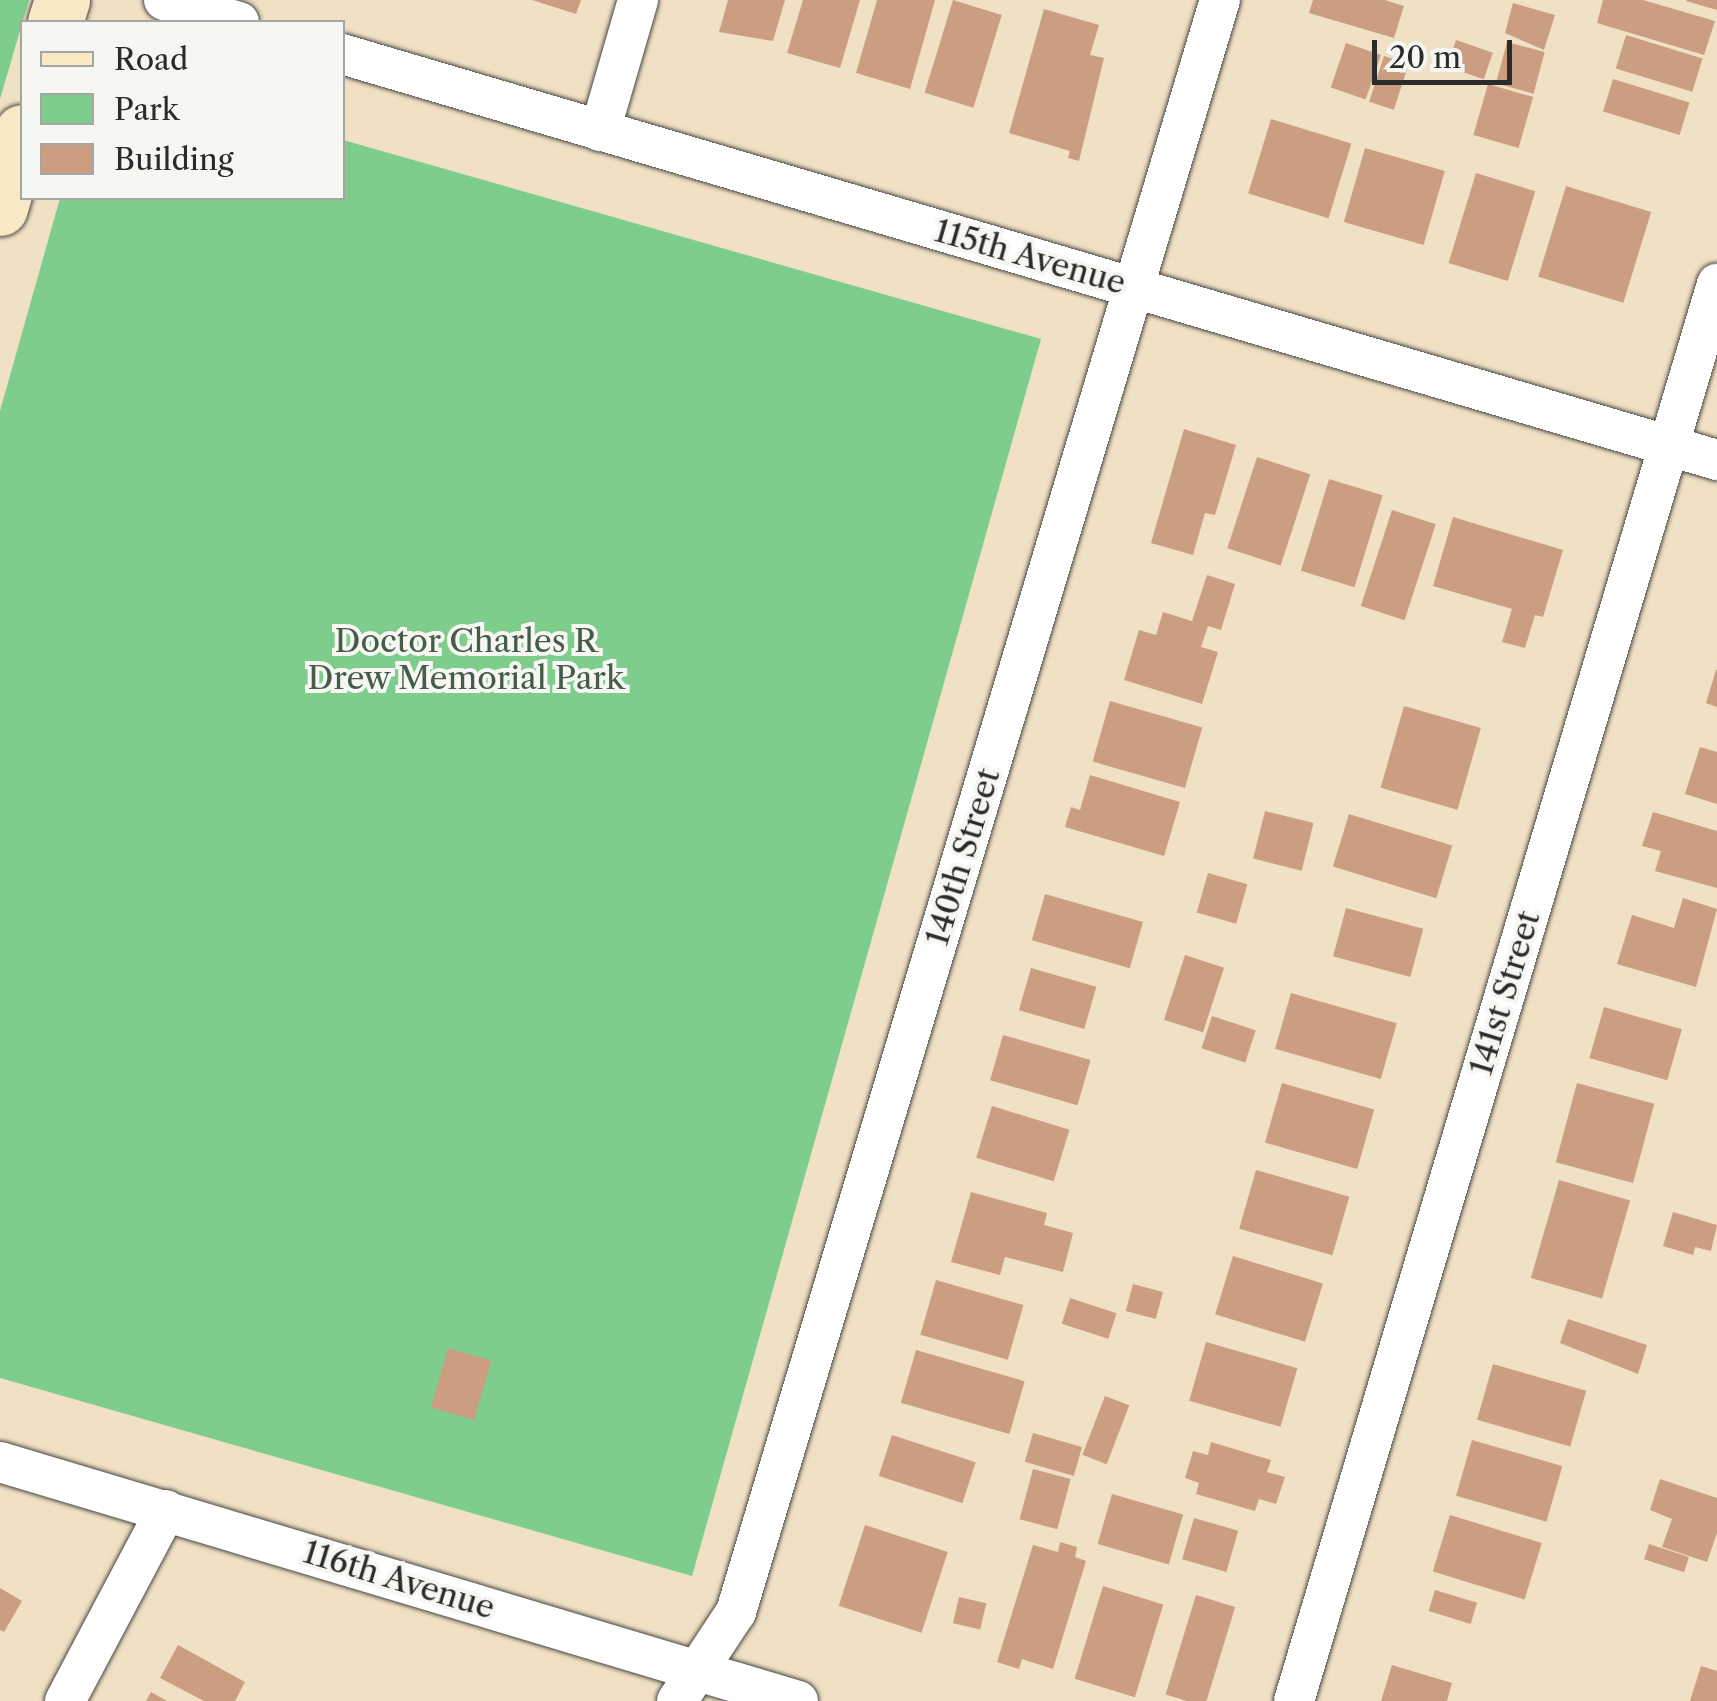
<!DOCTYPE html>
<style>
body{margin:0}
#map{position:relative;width:1717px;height:1701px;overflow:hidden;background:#f0e1c5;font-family:"Libre Caslon Text",serif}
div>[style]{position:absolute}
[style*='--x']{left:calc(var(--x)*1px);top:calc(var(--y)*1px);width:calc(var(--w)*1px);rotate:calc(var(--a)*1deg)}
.green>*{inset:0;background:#7ecd8c}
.building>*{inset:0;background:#cb9e82;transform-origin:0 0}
.roads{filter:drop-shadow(0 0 2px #494642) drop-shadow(0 0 2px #494642)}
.street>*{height:40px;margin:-20px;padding:0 20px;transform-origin:20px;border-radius:20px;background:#fff}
.secondary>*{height:55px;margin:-27.5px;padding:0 27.5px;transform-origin:27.5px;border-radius:27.5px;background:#f8e8c3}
span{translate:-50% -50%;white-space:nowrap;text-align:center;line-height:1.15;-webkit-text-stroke:8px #f6f6f2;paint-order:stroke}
.street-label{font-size:32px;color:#2b2b2b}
.park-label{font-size:32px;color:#445c48}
.legend{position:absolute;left:20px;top:20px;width:325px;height:180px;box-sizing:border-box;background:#f6f6f2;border:2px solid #a5a5a2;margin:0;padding:12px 18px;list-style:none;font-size:30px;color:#2b2b2b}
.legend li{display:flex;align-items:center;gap:20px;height:50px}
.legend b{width:50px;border:2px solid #a5a5a2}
.scale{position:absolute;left:1372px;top:40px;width:140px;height:45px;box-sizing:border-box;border:5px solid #2b2b2b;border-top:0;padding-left:12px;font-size:30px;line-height:35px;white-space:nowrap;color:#2b2b2b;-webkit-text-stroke:8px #f6f6f2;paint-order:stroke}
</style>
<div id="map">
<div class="green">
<i style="clip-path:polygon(0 0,29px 0,0 99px)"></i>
<i style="clip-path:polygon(343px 140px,1041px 339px,692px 1576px,0 1378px,0 411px,60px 198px,342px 198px)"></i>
</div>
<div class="building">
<i style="clip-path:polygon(532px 0,581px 0,576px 14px)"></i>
<i style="clip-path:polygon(728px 0,785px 0,773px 41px,719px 32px)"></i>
<i style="clip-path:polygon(803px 0,860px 0,840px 68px,787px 53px)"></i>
<i style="clip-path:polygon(877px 0,935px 0,910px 89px,856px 73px)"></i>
<i style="left:953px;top:0;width:51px;height:97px;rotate:17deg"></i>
<i style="clip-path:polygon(1313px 0,1385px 0,1404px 6px,1394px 38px,1309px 13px)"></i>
<i style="clip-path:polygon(1603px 0,1643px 0,1715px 21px,1704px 55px,1597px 23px)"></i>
<i style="clip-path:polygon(1687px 0,1717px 0,1717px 10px,1686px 1px)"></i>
<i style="clip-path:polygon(1513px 3px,1555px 15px,1544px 50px,1505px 33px)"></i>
<i style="clip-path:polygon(1044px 9px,1099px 25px,1090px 55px,1104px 58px,1079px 161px,1068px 158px,1070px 151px,1009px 133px)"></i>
<i style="left:1626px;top:35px;width:80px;height:35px;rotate:17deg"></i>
<i style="left:1456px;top:40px;width:39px;height:28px;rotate:19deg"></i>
<i style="left:1507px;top:42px;width:39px;height:43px;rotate:15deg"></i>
<i style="left:1346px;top:43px;width:37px;height:47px;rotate:19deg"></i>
<i style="left:1384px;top:56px;width:26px;height:48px;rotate:18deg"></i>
<i style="left:1613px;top:79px;width:80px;height:34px;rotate:17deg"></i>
<i style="left:1488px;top:84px;width:47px;height:53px;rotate:16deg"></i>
<i style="left:1271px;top:119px;width:84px;height:78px;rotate:17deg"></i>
<i style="left:1365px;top:148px;width:83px;height:77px;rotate:16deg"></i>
<i style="left:1476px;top:173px;width:62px;height:94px;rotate:17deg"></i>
<i style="left:1566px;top:186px;width:89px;height:95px;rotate:17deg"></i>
<i style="clip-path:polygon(1184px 429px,1236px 445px,1215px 515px,1205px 513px,1193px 555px,1151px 543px)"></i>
<i style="left:1257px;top:457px;width:56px;height:96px;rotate:18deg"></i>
<i style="left:1329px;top:479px;width:56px;height:96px;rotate:17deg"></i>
<i style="left:1392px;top:510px;width:46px;height:101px;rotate:18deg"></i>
<i style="clip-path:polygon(1453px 517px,1563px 550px,1543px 617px,1535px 615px,1525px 648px,1502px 642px,1512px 609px,1433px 586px)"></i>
<i style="clip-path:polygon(1207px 575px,1235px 584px,1221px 630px,1208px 626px,1201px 647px,1218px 652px,1202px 704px,1124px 680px,1139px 630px,1156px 635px,1163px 612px,1192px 621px)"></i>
<i style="clip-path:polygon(1716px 670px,1717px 670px,1717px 707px,1706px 703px)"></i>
<i style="left:1110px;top:701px;width:96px;height:63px;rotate:16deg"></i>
<i style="left:1404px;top:706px;width:80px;height:85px;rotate:16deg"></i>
<i style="clip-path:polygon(1700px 747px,1717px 752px,1717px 804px,1685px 794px)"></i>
<i style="clip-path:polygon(1090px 775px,1180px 802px,1164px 856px,1065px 827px,1071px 807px,1080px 810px)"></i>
<i style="left:1265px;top:811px;width:50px;height:49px;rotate:14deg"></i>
<i style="clip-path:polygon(1653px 812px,1717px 831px,1717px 888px,1655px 871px,1661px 851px,1642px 846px)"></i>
<i style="left:1349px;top:814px;width:108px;height:55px;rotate:17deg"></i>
<i style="left:1208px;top:873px;width:41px;height:41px;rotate:16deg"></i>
<i style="left:1045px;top:894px;width:102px;height:48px;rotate:16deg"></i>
<i style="clip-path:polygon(1683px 898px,1717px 909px,1696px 987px,1617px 964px,1632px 915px,1674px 928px)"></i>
<i style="left:1346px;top:908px;width:80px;height:50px;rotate:15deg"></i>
<i style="left:1185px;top:955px;width:41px;height:68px;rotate:18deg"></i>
<i style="left:1031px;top:968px;width:68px;height:44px;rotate:16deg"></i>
<i style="left:1291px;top:993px;width:110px;height:58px;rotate:16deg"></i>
<i style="left:1604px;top:1007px;width:81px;height:53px;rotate:16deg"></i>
<i style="left:1212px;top:1016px;width:46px;height:34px;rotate:18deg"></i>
<i style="left:1003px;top:1035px;width:91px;height:47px;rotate:16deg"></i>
<i style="left:1282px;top:1083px;width:96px;height:62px;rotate:16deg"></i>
<i style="left:1577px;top:1083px;width:80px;height:82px;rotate:15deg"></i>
<i style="left:992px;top:1106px;width:81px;height:54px;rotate:17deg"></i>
<i style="left:1256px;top:1170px;width:97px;height:61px;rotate:16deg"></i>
<i style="left:1559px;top:1180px;width:74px;height:102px;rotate:16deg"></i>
<i style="clip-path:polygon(971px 1192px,1047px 1213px,1044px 1225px,1073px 1233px,1063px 1272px,1005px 1257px,1000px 1275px,951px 1262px)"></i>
<i style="clip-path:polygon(1673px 1212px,1717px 1225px,1711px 1251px,1695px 1247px,1693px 1255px,1663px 1246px)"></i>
<i style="left:1233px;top:1256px;width:94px;height:61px;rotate:17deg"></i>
<i style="left:936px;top:1280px;width:91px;height:57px;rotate:16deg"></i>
<i style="left:1133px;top:1284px;width:31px;height:28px;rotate:15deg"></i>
<i style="left:1070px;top:1298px;width:49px;height:27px;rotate:18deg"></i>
<i style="clip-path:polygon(1568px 1319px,1647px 1345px,1638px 1374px,1560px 1343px)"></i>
<i style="left:1206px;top:1342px;width:95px;height:61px;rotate:16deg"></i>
<i style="left:448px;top:1348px;width:45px;height:62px;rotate:16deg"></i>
<i style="left:916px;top:1350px;width:113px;height:55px;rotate:16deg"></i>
<i style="left:1493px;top:1364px;width:97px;height:58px;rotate:16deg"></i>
<i style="left:1105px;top:1396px;width:26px;height:63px;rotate:21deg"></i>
<i style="left:1033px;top:1433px;width:51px;height:30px;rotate:16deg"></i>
<i style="left:892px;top:1435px;width:88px;height:43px;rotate:18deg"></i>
<i style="left:1472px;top:1440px;width:94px;height:58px;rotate:16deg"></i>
<i style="clip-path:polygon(1211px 1442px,1271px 1460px,1267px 1472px,1285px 1477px,1276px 1504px,1259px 1499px,1255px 1511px,1196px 1494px,1199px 1483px,1185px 1478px,1193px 1451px,1208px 1455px)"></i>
<i style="left:1033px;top:1469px;width:39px;height:52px;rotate:15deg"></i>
<i style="clip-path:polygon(1660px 1479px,1717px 1498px,1717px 1533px,1707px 1562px,1662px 1547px,1672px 1519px,1650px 1510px)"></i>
<i style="left:1112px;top:1494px;width:74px;height:52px;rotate:16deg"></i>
<i style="left:1450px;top:1515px;width:96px;height:59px;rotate:17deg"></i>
<i style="left:1194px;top:1518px;width:46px;height:43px;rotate:16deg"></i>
<i style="left:865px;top:1525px;width:87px;height:85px;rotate:18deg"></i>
<i style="clip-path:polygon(1060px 1542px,1077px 1547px,1075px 1557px,1086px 1561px,1053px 1669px,1022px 1659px,1019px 1669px,997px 1662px,1033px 1545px,1058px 1552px)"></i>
<i style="left:1649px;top:1544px;width:42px;height:16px;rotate:18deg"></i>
<i style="left:1103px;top:1586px;width:63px;height:97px;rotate:17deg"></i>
<i style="clip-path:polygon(0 1588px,22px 1601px,4px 1632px,0 1630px)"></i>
<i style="left:1435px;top:1590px;width:44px;height:22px;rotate:17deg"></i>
<i style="left:1196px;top:1595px;width:41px;height:104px;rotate:17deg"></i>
<i style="left:959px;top:1597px;width:28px;height:27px;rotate:13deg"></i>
<i style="clip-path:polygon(178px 1645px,245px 1682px,235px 1701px,204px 1701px,160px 1678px)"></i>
<i style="clip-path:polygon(1392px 1665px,1452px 1683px,1447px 1701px,1381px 1701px)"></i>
<i style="clip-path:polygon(1701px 1666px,1717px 1671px,1717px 1701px,1690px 1701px)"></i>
<i style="clip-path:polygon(151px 1692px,167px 1701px,146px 1701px)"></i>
</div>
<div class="roads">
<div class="street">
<i style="--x:164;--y:0;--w:78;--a:16.3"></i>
<i style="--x:342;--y:54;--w:1434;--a:16.45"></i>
<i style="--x:600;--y:131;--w:136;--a:-73.8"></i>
<i style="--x:0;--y:1462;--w:833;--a:16.67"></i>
<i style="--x:65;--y:1701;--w:216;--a:-62.1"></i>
<i style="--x:677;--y:1701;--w:107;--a:-56.5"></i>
<i style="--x:736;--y:1612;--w:1683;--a:-73.29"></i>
<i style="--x:1294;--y:1701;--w:1479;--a:-73.38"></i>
</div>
<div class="secondary">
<i style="--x:55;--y:22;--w:23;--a:-72"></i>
<i style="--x:0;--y:208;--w:79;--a:-73.9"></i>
</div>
</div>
<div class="street-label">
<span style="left:1030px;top:257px;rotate:16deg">115th Avenue</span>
<span style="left:963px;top:857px;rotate:-73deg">140th Street</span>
<span style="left:1505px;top:993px;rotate:-73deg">141st Street</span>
<span style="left:399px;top:1580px;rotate:17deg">116th Avenue</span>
</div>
<div class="park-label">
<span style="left:466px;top:660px">Doctor Charles R<br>Drew Memorial Park</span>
</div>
<ul class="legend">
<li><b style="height:12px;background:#f8e8c3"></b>Road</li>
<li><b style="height:28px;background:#7ecd8c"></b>Park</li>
<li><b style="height:28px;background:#cb9e82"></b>Building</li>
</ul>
<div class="scale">20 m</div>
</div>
